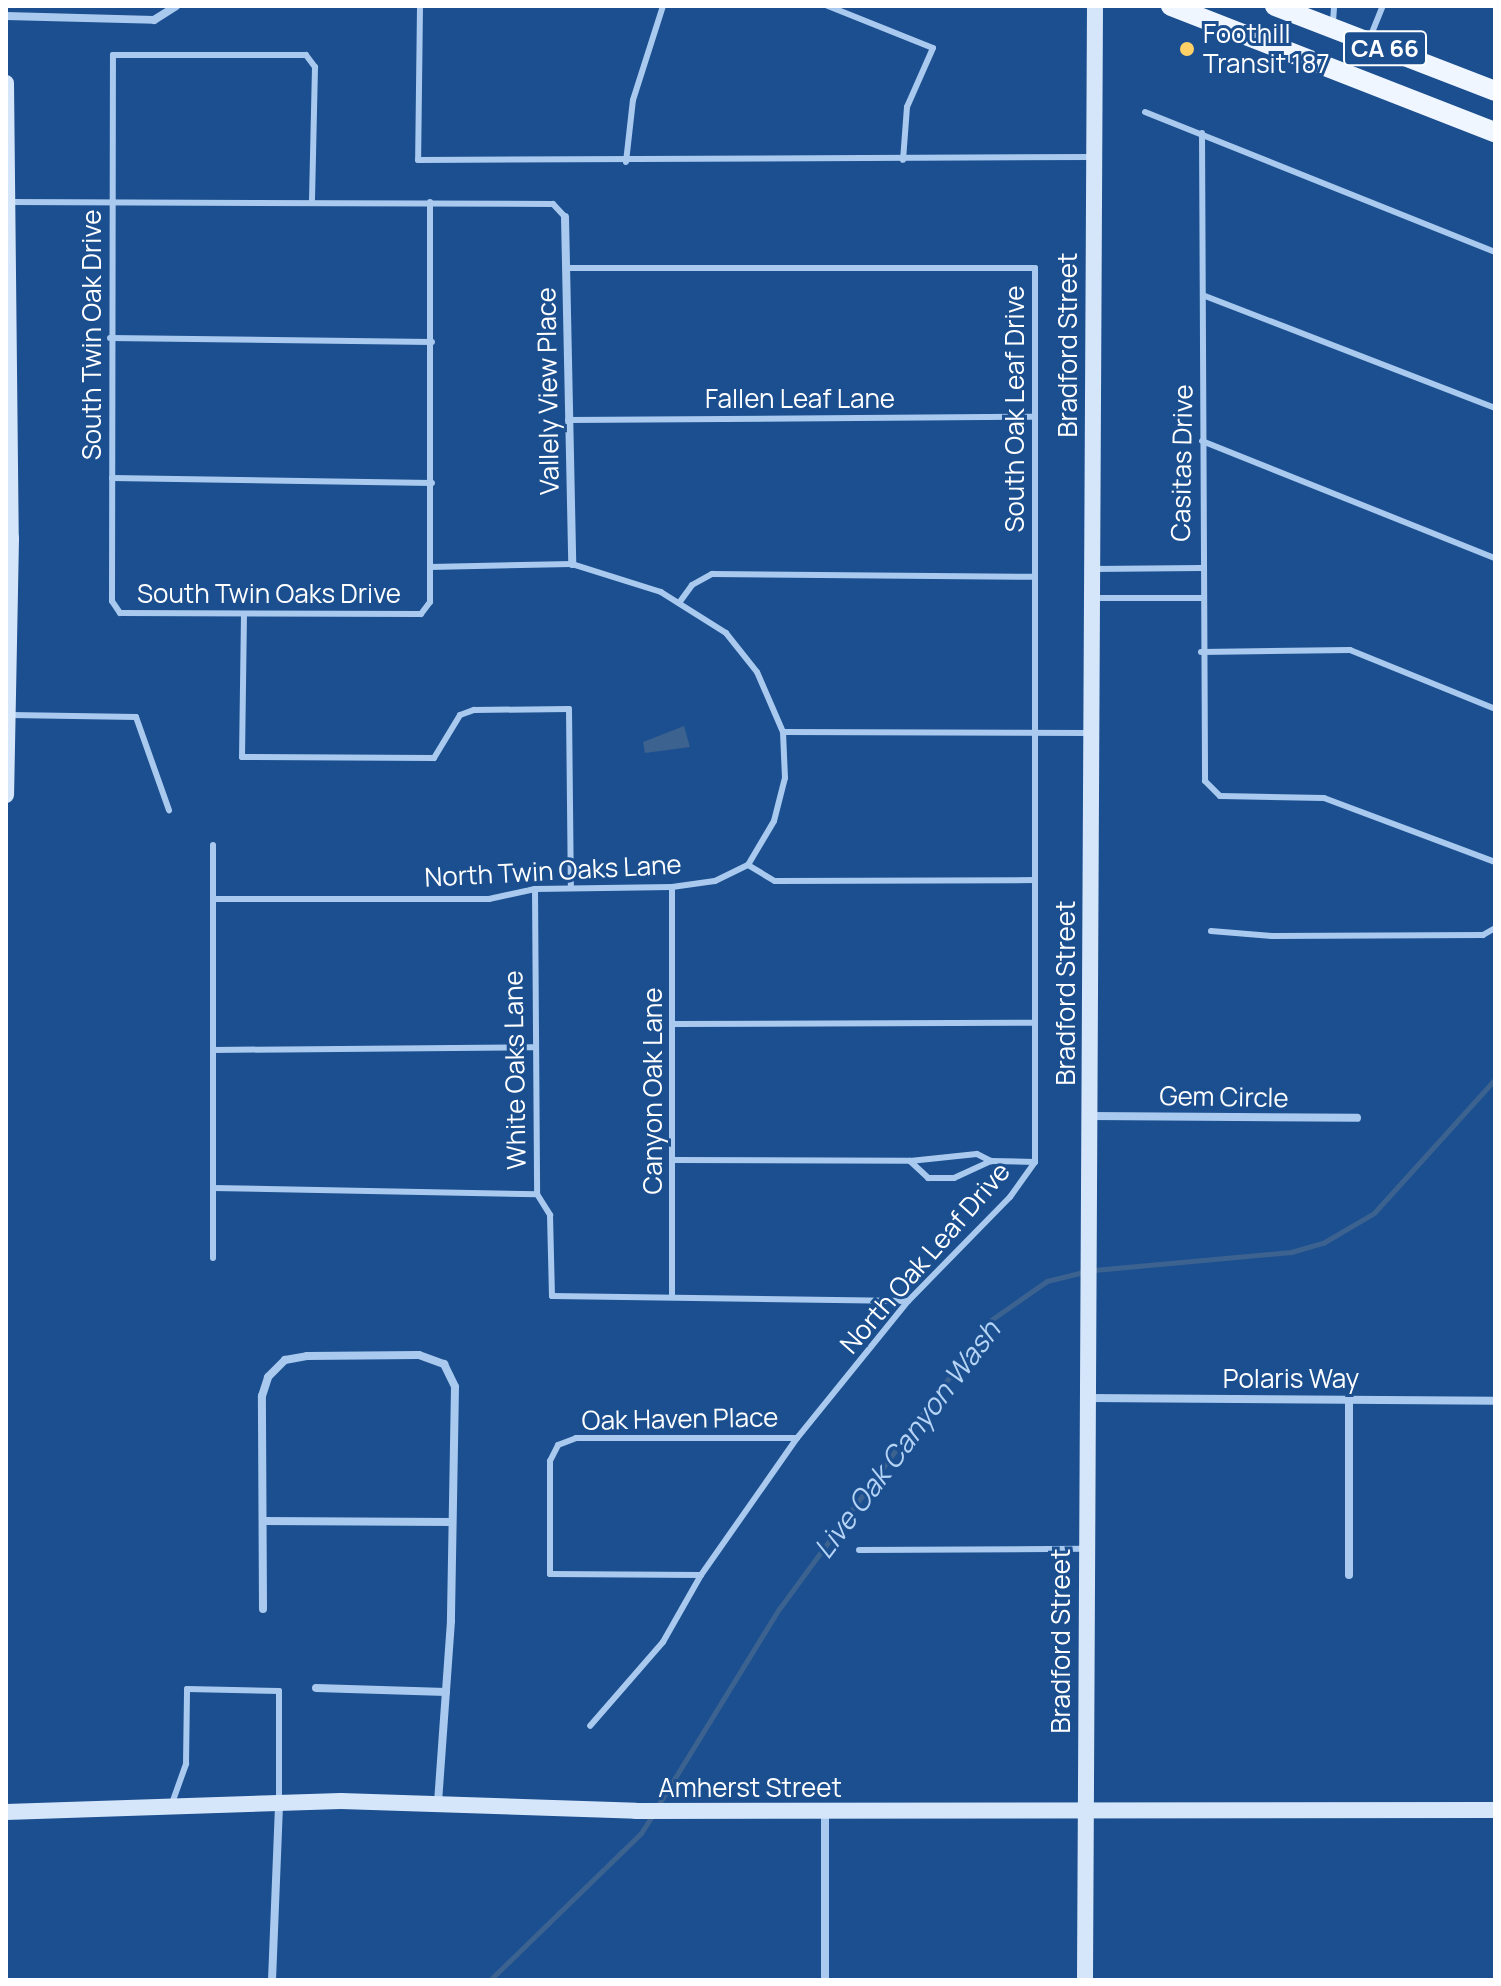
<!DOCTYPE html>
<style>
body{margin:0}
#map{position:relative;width:1501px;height:1986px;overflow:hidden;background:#1b4f8f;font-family:Manrope,sans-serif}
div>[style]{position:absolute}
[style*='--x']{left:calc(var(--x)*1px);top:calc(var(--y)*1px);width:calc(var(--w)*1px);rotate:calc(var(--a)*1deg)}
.water>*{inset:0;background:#3c6290}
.stream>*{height:5px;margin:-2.5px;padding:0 2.5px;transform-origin:2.5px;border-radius:2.5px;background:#3c6290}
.lane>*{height:6px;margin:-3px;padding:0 3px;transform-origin:3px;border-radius:3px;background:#a9c9ee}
.street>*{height:8px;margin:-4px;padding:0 4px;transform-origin:4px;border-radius:4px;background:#a9c9ee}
.secondary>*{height:16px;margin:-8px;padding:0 8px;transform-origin:8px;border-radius:8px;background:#d6e6fa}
.primary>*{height:20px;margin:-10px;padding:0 10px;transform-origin:10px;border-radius:10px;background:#f0f6ff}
.dots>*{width:22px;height:22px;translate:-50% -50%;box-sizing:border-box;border:4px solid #1b4f8f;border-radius:50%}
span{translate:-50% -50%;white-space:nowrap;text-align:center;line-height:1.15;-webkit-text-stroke:6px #1b4f8f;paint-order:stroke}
.shield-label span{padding:2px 6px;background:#1b4f8f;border:2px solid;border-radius:6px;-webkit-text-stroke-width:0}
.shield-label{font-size:24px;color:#fff;font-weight:700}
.poi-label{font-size:26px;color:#fff}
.left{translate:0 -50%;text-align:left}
.street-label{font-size:26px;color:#fff}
.water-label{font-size:28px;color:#b5d3f5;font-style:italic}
.frame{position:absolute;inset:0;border:8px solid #fff;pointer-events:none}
</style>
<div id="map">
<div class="water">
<i style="clip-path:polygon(684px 726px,690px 747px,645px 753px,643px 742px)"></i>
</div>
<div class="stream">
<i style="--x:1094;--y:1270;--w:198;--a:-5.2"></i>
<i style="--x:1291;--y:1252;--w:33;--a:-16"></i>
<i style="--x:1323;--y:1243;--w:59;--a:-30.5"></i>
<i style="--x:1374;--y:1213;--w:181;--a:-47.9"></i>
<i style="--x:657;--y:1807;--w:233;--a:-58.4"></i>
<i style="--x:779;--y:1609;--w:358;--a:-53.7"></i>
<i style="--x:991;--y:1320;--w:68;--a:-34.9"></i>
<i style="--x:1047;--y:1281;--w:38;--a:-14"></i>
<i style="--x:490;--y:1980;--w:211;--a:-44.2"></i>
<i style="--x:641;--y:1833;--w:20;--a:-57"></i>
</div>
<div class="lane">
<i style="--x:420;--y:6;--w:154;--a:90.7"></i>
<i style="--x:418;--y:160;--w:674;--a:-0.26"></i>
<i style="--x:828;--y:6;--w:113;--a:21.8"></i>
<i style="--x:933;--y:48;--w:64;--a:113.8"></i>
<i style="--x:907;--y:107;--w:53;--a:94.3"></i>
<i style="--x:1333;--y:22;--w:16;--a:-86"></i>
<i style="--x:1369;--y:40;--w:37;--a:-68"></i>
<i style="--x:1145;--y:112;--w:377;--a:21.8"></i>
<i style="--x:1202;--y:133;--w:648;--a:89.73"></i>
<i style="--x:1205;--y:781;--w:21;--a:45"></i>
<i style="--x:1220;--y:796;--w:104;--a:1.1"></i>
<i style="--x:1324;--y:798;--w:183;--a:20.5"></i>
<i style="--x:626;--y:162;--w:62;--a:-83.6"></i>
<i style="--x:633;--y:100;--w:99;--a:-72.3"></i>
<i style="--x:11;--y:202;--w:542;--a:0.21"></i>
<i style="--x:553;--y:204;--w:18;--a:47"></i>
<i style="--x:430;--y:202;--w:365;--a:90"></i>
<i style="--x:566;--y:268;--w:469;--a:0"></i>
<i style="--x:1035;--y:268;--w:894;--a:90"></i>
<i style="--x:1035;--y:1162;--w:43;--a:125.5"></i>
<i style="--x:1010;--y:1197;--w:146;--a:134.4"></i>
<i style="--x:908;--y:1301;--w:176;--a:129"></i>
<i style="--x:797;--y:1438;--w:167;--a:125"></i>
<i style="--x:701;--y:1575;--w:77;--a:119.6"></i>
<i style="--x:663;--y:1642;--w:111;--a:131"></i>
<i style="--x:1205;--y:296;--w:311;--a:21.1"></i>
<i style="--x:110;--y:338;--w:322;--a:0.7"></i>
<i style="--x:568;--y:420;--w:465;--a:-0.4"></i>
<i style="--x:1202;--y:441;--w:315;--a:21.8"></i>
<i style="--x:112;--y:478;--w:320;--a:0.9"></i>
<i style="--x:1093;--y:569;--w:108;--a:-0.5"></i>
<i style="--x:1094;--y:598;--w:107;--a:0"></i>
<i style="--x:679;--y:603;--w:22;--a:-54"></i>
<i style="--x:692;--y:585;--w:23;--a:-29"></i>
<i style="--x:712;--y:574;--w:323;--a:0.5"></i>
<i style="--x:244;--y:614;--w:143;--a:90.8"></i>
<i style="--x:242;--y:757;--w:192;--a:0.3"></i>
<i style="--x:434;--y:758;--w:50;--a:-58.8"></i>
<i style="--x:460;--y:715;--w:15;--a:-20"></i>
<i style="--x:474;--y:710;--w:95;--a:-0.6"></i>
<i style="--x:569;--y:709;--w:179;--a:89.4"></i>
<i style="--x:1201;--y:652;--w:149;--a:-0.8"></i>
<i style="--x:1350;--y:650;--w:157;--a:22.1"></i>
<i style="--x:11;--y:715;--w:125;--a:0.9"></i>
<i style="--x:136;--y:717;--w:99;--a:70.5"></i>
<i style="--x:783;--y:732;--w:305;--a:0.2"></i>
<i style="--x:213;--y:845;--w:413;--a:90"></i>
<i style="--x:748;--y:865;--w:31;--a:31"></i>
<i style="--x:775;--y:881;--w:260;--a:-0.2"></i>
<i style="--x:672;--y:887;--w:408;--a:90"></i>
<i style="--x:535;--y:889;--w:305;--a:89.6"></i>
<i style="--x:537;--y:1194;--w:25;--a:58"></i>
<i style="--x:550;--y:1215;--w:81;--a:88.6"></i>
<i style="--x:552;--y:1296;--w:356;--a:0.8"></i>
<i style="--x:215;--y:899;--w:274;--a:0"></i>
<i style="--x:489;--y:899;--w:47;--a:-12.3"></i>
<i style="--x:535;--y:889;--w:137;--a:-0.8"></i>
<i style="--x:672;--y:887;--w:43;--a:-7.9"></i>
<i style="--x:715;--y:881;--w:37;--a:-26"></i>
<i style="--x:748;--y:865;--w:51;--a:-59.4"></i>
<i style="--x:774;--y:821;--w:44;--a:-75.7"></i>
<i style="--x:785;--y:778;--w:46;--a:-92.5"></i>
<i style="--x:783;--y:732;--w:65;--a:-113.4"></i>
<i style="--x:757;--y:672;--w:50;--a:-128.5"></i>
<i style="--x:726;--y:633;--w:77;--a:-147.8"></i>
<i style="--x:661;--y:592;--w:93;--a:-162.5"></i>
<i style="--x:572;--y:564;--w:142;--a:178.8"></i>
<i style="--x:430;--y:567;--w:35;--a:90"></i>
<i style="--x:430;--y:602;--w:15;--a:127"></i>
<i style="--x:421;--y:614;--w:301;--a:-179.8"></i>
<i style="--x:120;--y:613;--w:14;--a:-124"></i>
<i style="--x:112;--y:601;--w:546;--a:-89.9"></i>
<i style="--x:113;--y:55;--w:193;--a:0"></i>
<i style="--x:306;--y:55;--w:15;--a:53"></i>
<i style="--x:315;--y:67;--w:135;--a:91.3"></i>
<i style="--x:1211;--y:931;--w:61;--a:4.7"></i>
<i style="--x:1272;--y:936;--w:211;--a:-0.3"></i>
<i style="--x:1483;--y:935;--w:14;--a:-30"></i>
<i style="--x:674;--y:1024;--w:361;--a:-0.2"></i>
<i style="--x:213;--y:1050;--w:320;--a:-0.5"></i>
<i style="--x:673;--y:1160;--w:237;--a:0.2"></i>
<i style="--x:910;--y:1161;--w:67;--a:-6"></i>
<i style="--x:977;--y:1154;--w:16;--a:27"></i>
<i style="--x:910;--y:1161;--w:25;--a:43"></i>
<i style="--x:928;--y:1178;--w:26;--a:0"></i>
<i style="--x:954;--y:1178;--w:41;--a:-24.7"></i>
<i style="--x:991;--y:1161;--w:44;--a:1.3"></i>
<i style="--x:213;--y:1188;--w:324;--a:1.1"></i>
<i style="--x:859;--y:1550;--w:225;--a:-0.3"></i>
<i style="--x:701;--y:1575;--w:151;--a:-179.6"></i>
<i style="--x:550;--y:1574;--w:113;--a:-90"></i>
<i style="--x:550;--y:1461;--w:18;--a:-63"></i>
<i style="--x:558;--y:1445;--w:19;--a:-21"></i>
<i style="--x:576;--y:1438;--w:221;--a:0"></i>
<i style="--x:171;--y:1806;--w:45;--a:-70.3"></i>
<i style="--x:186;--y:1764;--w:75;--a:-89.2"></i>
<i style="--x:187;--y:1689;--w:92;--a:1.2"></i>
<i style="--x:279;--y:1691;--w:109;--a:90"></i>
</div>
<div class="street">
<i style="--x:6;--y:16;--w:148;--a:1.5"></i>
<i style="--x:154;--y:20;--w:26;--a:-32"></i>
<i style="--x:565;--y:217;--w:347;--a:88.8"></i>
<i style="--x:1091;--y:1116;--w:266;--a:0.4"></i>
<i style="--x:1088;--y:1398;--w:407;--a:0.4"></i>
<i style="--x:1349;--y:1399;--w:176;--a:90"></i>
<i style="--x:263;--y:1521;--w:189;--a:0.3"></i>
<i style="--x:263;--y:1609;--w:213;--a:-90.3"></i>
<i style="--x:262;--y:1396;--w:20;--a:-72"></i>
<i style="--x:268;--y:1377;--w:24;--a:-45"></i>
<i style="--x:285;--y:1360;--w:22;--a:-10"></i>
<i style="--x:307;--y:1356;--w:112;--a:-0.5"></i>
<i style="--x:419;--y:1355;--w:27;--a:20"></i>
<i style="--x:444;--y:1364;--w:25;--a:64"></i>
<i style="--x:455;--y:1387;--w:234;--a:91"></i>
<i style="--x:451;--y:1621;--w:182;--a:94.1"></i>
<i style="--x:316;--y:1688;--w:130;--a:1.8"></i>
<i style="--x:272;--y:1980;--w:176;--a:-87.7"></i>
<i style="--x:825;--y:1980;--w:168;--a:-90"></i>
</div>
<div class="secondary">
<i style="--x:6;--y:83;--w:455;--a:89.4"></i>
<i style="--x:11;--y:538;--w:257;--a:91.1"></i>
<i style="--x:6;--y:1812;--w:335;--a:-1.9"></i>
<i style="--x:341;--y:1801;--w:295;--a:1.9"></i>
<i style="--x:636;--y:1811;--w:859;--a:-0.07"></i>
<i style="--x:1085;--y:1980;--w:1974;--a:-89.71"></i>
</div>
<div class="primary">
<i style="--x:1171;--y:6;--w:348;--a:21.3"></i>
<i style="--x:1275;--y:6;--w:236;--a:21.1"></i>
</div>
<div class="dots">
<i style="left:1187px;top:49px;background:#ffd166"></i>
</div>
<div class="shield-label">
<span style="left:1385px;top:48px">CA 66</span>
</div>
<div class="poi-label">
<span class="left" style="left:1203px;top:49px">Foothill<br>Transit 187</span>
</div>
<div class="street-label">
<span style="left:92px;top:335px;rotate:-90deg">South Twin Oak Drive</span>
<span style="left:1068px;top:345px;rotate:-90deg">Bradford Street</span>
<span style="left:548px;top:391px;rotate:-91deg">Vallely View Place</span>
<span style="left:800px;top:399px">Fallen Leaf Lane</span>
<span style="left:1015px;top:409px;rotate:-90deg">South Oak Leaf Drive</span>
<span style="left:1182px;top:463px;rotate:-89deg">Casitas Drive</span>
<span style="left:269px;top:594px">South Twin Oaks Drive</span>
<span style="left:553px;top:871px;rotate:-3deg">North Twin Oaks Lane</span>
<span style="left:1066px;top:993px;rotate:-90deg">Bradford Street</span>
<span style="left:515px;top:1070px;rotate:-91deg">White Oaks Lane</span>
<span style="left:653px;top:1091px;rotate:-90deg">Canyon Oak Lane</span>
<span style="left:1224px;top:1097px;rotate:1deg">Gem Circle</span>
<span style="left:925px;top:1258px;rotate:-49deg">North Oak Leaf Drive</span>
<span style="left:1291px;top:1379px">Polaris Way</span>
<span style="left:680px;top:1419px;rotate:-1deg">Oak Haven Place</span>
<span style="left:1061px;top:1641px;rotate:-90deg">Bradford Street</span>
<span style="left:750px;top:1788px">Amherst Street</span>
</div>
<div class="water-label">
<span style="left:906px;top:1439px;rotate:-53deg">Live Oak Canyon Wash</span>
</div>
<div class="frame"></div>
</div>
